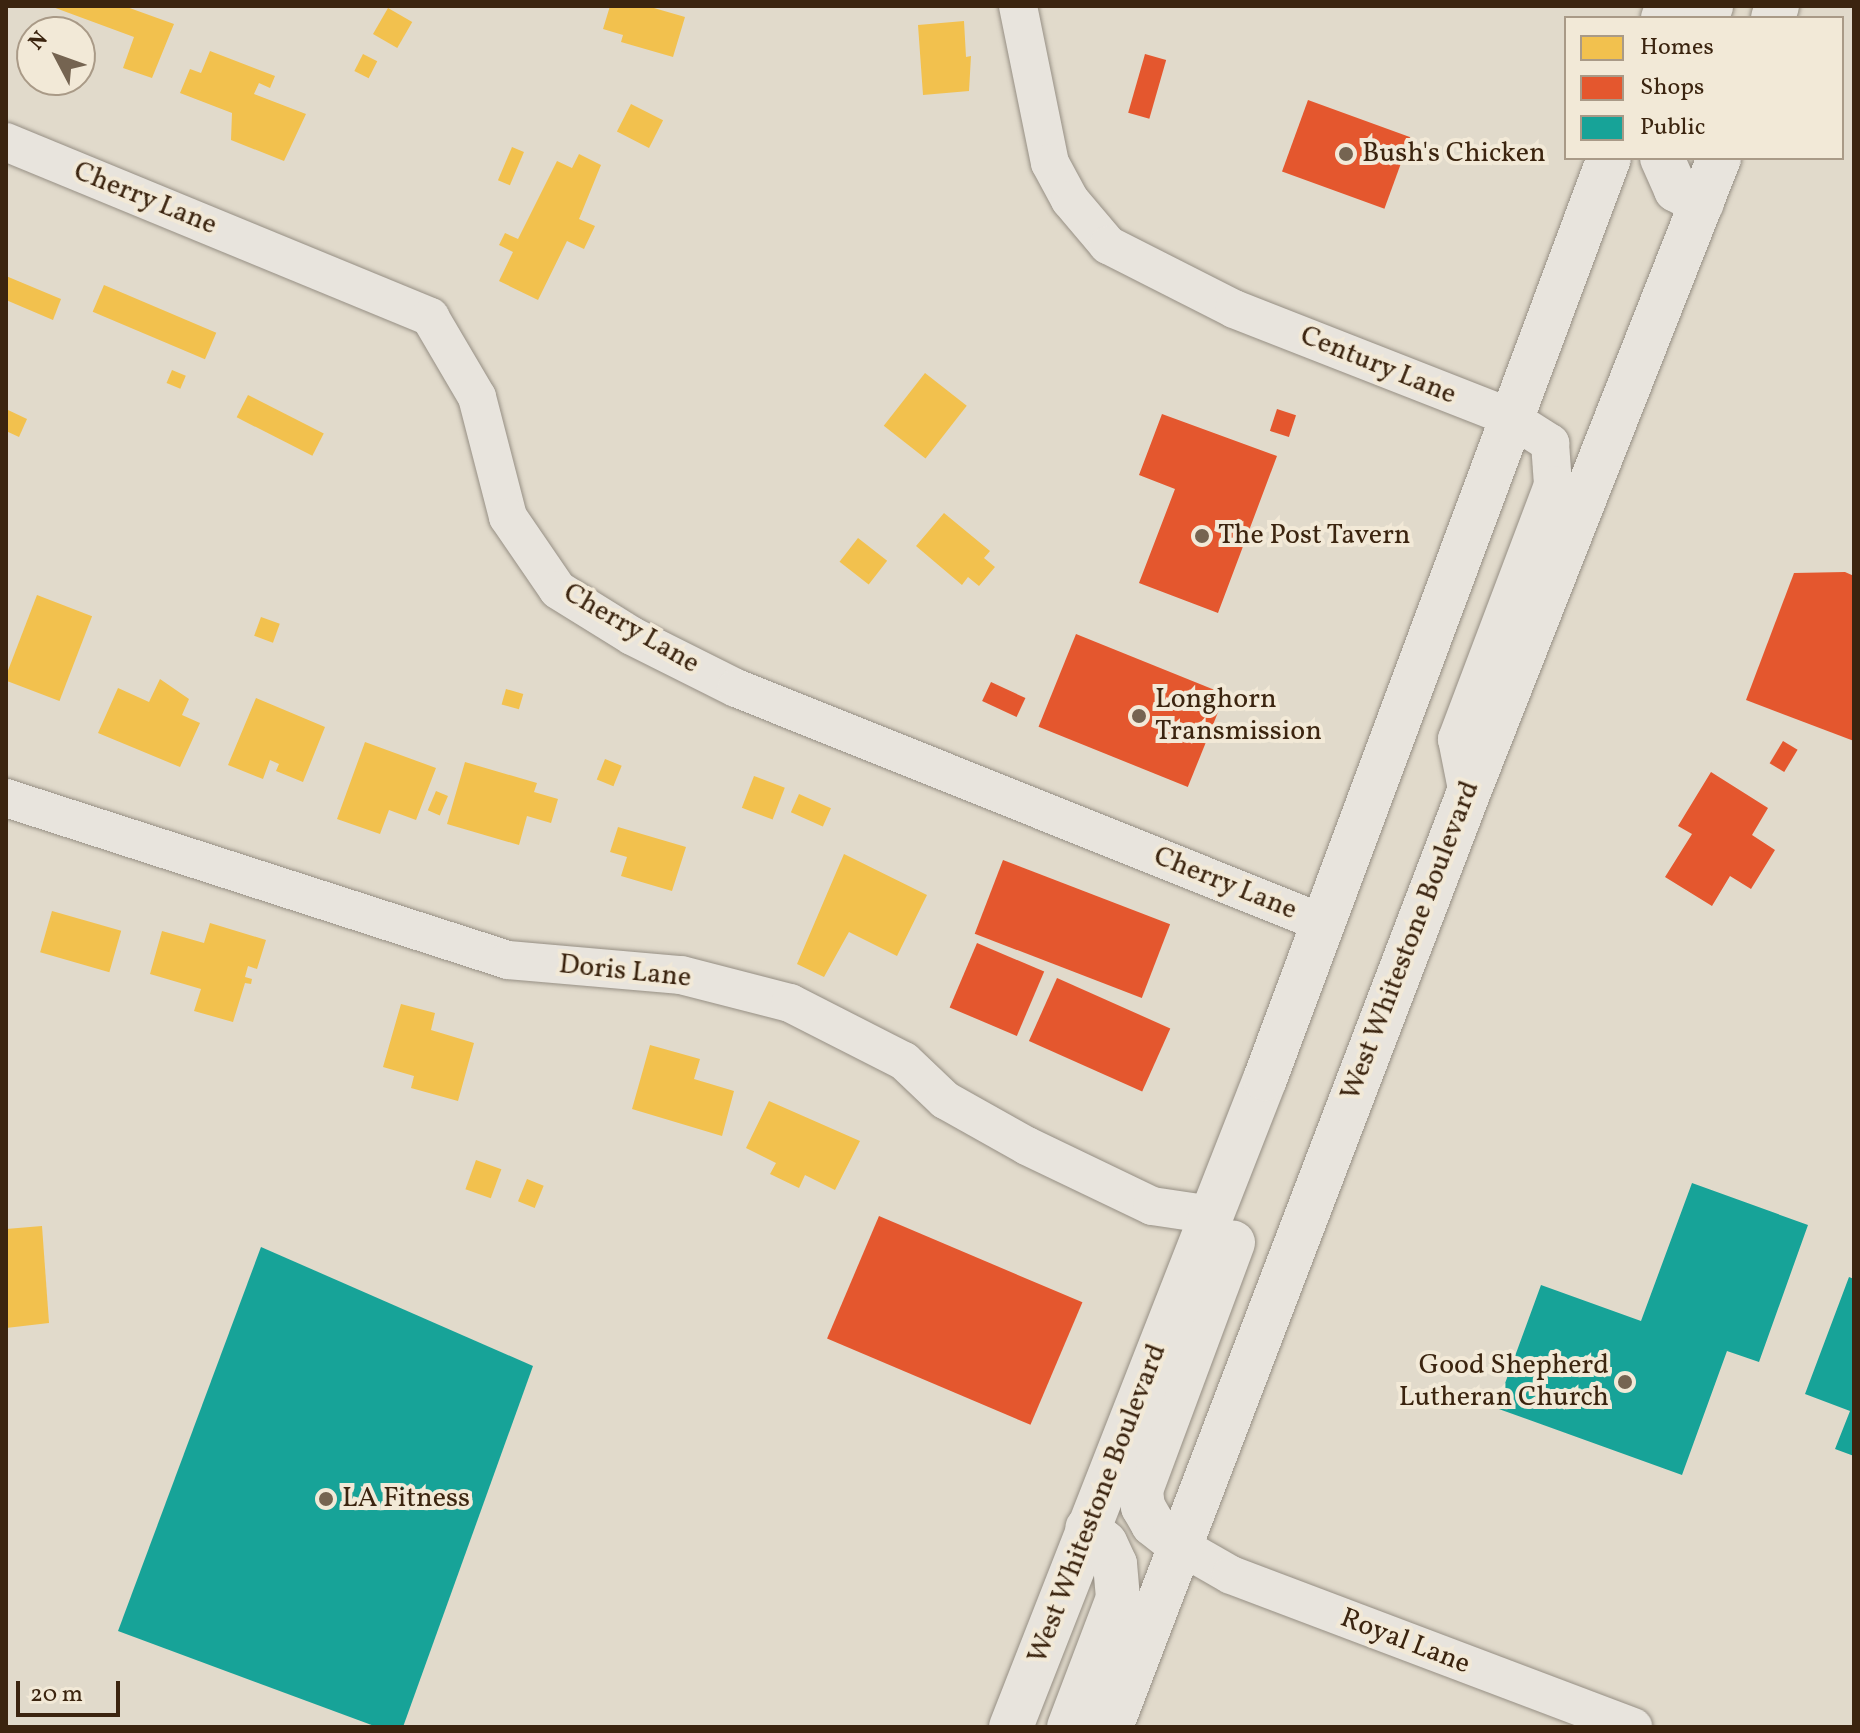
<!DOCTYPE html>
<style>
body{margin:0}
#map{position:relative;width:1860px;height:1733px;overflow:hidden;background:#e1dacb;font-family:Vollkorn,serif}
div>[style]{position:absolute}
[style*='--x']{left:calc(var(--x)*1px);top:calc(var(--y)*1px);width:calc(var(--w)*1px);rotate:calc(var(--a)*1deg)}
.homes>*{inset:0;background:#f2c14e;transform-origin:0 0}
.shops>*{inset:0;background:#e4572e;transform-origin:0 0}
.public>*{inset:0;background:#17a398}
.roads{filter:drop-shadow(0 0 2px #968f84) drop-shadow(0 0 2px #968f84)}
.minor>*{height:38px;margin:-19px;padding:0 19px;transform-origin:19px;border-radius:19px;background:#e8e4dd}
.secondary>*{height:44px;margin:-22px;padding:0 22px;transform-origin:22px;border-radius:22px;background:#e8e4dd}
.dots>*{width:22px;height:22px;translate:-50% -50%;box-sizing:border-box;border:4px solid #f2e9d7;border-radius:50%}
span{translate:-50% -50%;white-space:nowrap;text-align:center;line-height:1.15;-webkit-text-stroke:8px #f2e9d7;paint-order:stroke}
.poi-label{font-size:28px;color:#3b240f}
.left{translate:0 -50%;text-align:left}
.right{translate:-100% -50%;text-align:right}
.street-label{font-size:28px;color:#3b240f}
.frame{position:absolute;inset:0;border:8px solid #3b240f;pointer-events:none}
.legend{position:absolute;left:1564px;top:16px;width:280px;height:144px;box-sizing:border-box;background:#f2e9d7;border:2px solid #a99a87;margin:0;padding:10px 14px;list-style:none;font-size:24px;color:#3b240f}
.legend li{display:flex;align-items:center;gap:16px;height:40px}
.legend b{width:40px;border:2px solid #a99a87}
.north{position:absolute;left:16px;top:16px;width:80px;height:80px;box-sizing:border-box;background:#f2e9d7;border:2px solid #a99a87;border-radius:50%;rotate:311deg;font-size:22px;font-weight:700;line-height:32px;text-align:center;color:#3b240f}
.north::after{content:'';display:block;margin:auto;width:28px;height:36px;background:#756451;clip-path:polygon(50% 0,100% 100%,50% 72%,0 100%)}
.scale{position:absolute;left:16px;top:1681px;width:104px;height:36px;box-sizing:border-box;border:4px solid #3b240f;border-top:0;padding-left:10px;font-size:24px;line-height:28px;white-space:nowrap;color:#3b240f;-webkit-text-stroke:6px #f2e9d7;paint-order:stroke}
</style>
<div id="map">
<div class="homes">
<i style="clip-path:polygon(50px 6px,124px 6px,174px 24px,152px 78px,123px 68px,134px 37px)"></i>
<i style="clip-path:polygon(610px 6px,647px 6px,685px 17px,673px 57px,621px 42px,623px 35px,603px 29px)"></i>
<i style="left:388px;top:8px;width:28px;height:30px;rotate:30deg"></i>
<i style="clip-path:polygon(964px 21px,966px 57px,971px 56px,969px 91px,923px 95px,918px 25px)"></i>
<i style="clip-path:polygon(210px 51px,275px 76px,270px 88px,259px 83px,254px 94px,306px 114px,284px 161px,231px 140px,232px 113px,180px 93px,190px 69px,201px 73px)"></i>
<i style="left:363px;top:54px;width:16px;height:19px;rotate:27deg"></i>
<i style="left:631px;top:104px;width:36px;height:31px;rotate:27deg"></i>
<i style="left:512px;top:147px;width:13px;height:36px;rotate:23deg"></i>
<i style="clip-path:polygon(579px 154px,601px 165px,579px 219px,595px 226px,584px 249px,567px 241px,538px 300px,499px 281px,513px 252px,499px 245px,505px 233px,518px 239px,557px 161px,572px 168px)"></i>
<i style="clip-path:polygon(6px 276px,61px 299px,53px 320px,6px 300px)"></i>
<i style="left:104px;top:285px;width:122px;height:29px;rotate:23deg"></i>
<i style="left:172px;top:370px;width:15px;height:14px;rotate:23deg"></i>
<i style="left:925px;top:373px;width:53px;height:67px;rotate:38deg"></i>
<i style="left:248px;top:395px;width:85px;height:25px;rotate:27deg"></i>
<i style="clip-path:polygon(8px 410px,27px 419px,19px 437px,6px 431px)"></i>
<i style="clip-path:polygon(944px 513px,990px 551px,984px 558px,995px 567px,979px 586px,968px 577px,962px 585px,916px 546px)"></i>
<i style="left:858px;top:538px;width:37px;height:30px;rotate:38deg"></i>
<i style="left:37px;top:595px;width:59px;height:91px;rotate:21deg"></i>
<i style="left:261px;top:617px;width:20px;height:20px;rotate:20deg"></i>
<i style="clip-path:polygon(160px 679px,189px 699px,182px 715px,200px 723px,180px 767px,98px 733px,118px 688px,149px 702px)"></i>
<i style="left:506px;top:689px;width:18px;height:16px;rotate:16deg"></i>
<i style="clip-path:polygon(256px 698px,325px 727px,303px 782px,276px 771px,279px 764px,270px 760px,263px 779px,228px 765px)"></i>
<i style="clip-path:polygon(365px 742px,436px 768px,416px 820px,389px 810px,380px 834px,337px 819px)"></i>
<i style="left:605px;top:759px;width:18px;height:22px;rotate:22deg"></i>
<i style="clip-path:polygon(465px 762px,537px 783px,534px 792px,558px 799px,551px 823px,527px 816px,519px 845px,447px 824px)"></i>
<i style="left:754px;top:776px;width:33px;height:34px;rotate:21deg"></i>
<i style="left:436px;top:791px;width:13px;height:21px;rotate:23deg"></i>
<i style="left:799px;top:794px;width:35px;height:20px;rotate:24deg"></i>
<i style="clip-path:polygon(618px 827px,686px 847px,672px 891px,621px 876px,627px 857px,610px 852px)"></i>
<i style="clip-path:polygon(844px 854px,927px 895px,897px 956px,849px 932px,824px 977px,797px 964px)"></i>
<i style="left:52px;top:911px;width:72px;height:43px;rotate:16deg"></i>
<i style="clip-path:polygon(210px 923px,266px 940px,257px 969px,248px 966px,245px 977px,252px 979px,251px 984px,245px 983px,233px 1022px,194px 1011px,201px 989px,150px 974px,162px 931px,204px 943px)"></i>
<i style="clip-path:polygon(401px 1004px,435px 1013px,431px 1030px,474px 1043px,458px 1101px,411px 1088px,414px 1076px,383px 1067px)"></i>
<i style="clip-path:polygon(650px 1045px,700px 1059px,694px 1079px,734px 1091px,722px 1136px,632px 1109px)"></i>
<i style="clip-path:polygon(769px 1101px,860px 1141px,835px 1190px,805px 1175px,799px 1188px,770px 1174px,776px 1163px,746px 1148px)"></i>
<i style="left:476px;top:1160px;width:27px;height:31px;rotate:20deg"></i>
<i style="left:527px;top:1179px;width:18px;height:24px;rotate:22deg"></i>
<i style="clip-path:polygon(42px 1226px,49px 1323px,6px 1328px,6px 1229px)"></i>
</div>
<div class="shops">
<i style="left:1145px;top:54px;width:22px;height:61px;rotate:16deg"></i>
<i style="left:1308px;top:100px;width:109px;height:76px;rotate:20deg"></i>
<i style="left:1277px;top:409px;width:20px;height:23px;rotate:18deg"></i>
<i style="clip-path:polygon(1162px 414px,1277px 456px,1218px 613px,1139px 583px,1175px 489px,1139px 475px)"></i>
<i style="clip-path:polygon(1845px 572px,1854px 576px,1854px 741px,1746px 700px,1794px 573px)"></i>
<i style="left:1076px;top:634px;width:161px;height:100px;rotate:22deg"></i>
<i style="left:991px;top:682px;width:38px;height:21px;rotate:25deg"></i>
<i style="left:1783px;top:741px;width:17px;height:26px;rotate:31deg"></i>
<i style="clip-path:polygon(1711px 772px,1768px 808px,1752px 835px,1775px 850px,1751px 889px,1730px 876px,1712px 906px,1665px 877px,1692px 834px,1678px 826px)"></i>
<i style="left:1003px;top:860px;width:179px;height:79px;rotate:21deg"></i>
<i style="left:977px;top:943px;width:73px;height:70px;rotate:23deg"></i>
<i style="left:1057px;top:978px;width:124px;height:69px;rotate:24deg"></i>
<i style="left:879px;top:1216px;width:221px;height:133px;rotate:23deg"></i>
</div>
<div class="public">
<i style="clip-path:polygon(1692px 1183px,1808px 1225px,1759px 1362px,1727px 1351px,1682px 1475px,1496px 1408px,1541px 1285px,1641px 1321px)"></i>
<i style="clip-path:polygon(261px 1247px,533px 1366px,403px 1727px,377px 1727px,118px 1631px)"></i>
<i style="clip-path:polygon(1849px 1277px,1854px 1279px,1854px 1456px,1835px 1449px,1850px 1411px,1805px 1394px)"></i>
</div>
<div class="roads">
<div class="minor">
<i style="--x:1018;--y:6;--w:160;--a:78.5"></i>
<i style="--x:1050;--y:163;--w:42;--a:61.6"></i>
<i style="--x:1070;--y:200;--w:59;--a:49.8"></i>
<i style="--x:1108;--y:245;--w:141;--a:26.9"></i>
<i style="--x:1234;--y:309;--w:295;--a:21.4"></i>
<i style="--x:1509;--y:417;--w:49;--a:32.4"></i>
<i style="--x:1550;--y:443;--w:42;--a:85.9"></i>
<i style="--x:1553;--y:485;--w:272;--a:110.7"></i>
<i style="--x:1457;--y:739;--w:56;--a:78.7"></i>
<i style="--x:6;--y:142;--w:459;--a:22.4"></i>
<i style="--x:430;--y:317;--w:93;--a:59.6"></i>
<i style="--x:477;--y:397;--w:124;--a:75.5"></i>
<i style="--x:508;--y:517;--w:88;--a:55.6"></i>
<i style="--x:558;--y:590;--w:87;--a:31.9"></i>
<i style="--x:632;--y:636;--w:116;--a:26.6"></i>
<i style="--x:736;--y:688;--w:629;--a:21.84"></i>
<i style="--x:6;--y:798;--w:527;--a:17.89"></i>
<i style="--x:508;--y:960;--w:174;--a:5"></i>
<i style="--x:681;--y:975;--w:113;--a:14.4"></i>
<i style="--x:790;--y:1003;--w:128;--a:27"></i>
<i style="--x:904;--y:1061;--w:57;--a:43.6"></i>
<i style="--x:945;--y:1100;--w:94;--a:29.3"></i>
<i style="--x:1027;--y:1146;--w:139;--a:25.6"></i>
<i style="--x:1152;--y:1206;--w:61;--a:8.5"></i>
<i style="--x:1182;--y:1547;--w:56;--a:29.7"></i>
<i style="--x:1231;--y:1575;--w:430;--a:20.7"></i>
</div>
<div class="secondary">
<i style="--x:1663;--y:18;--w:13;--a:-67"></i>
<i style="--x:1706;--y:18;--w:13;--a:-67"></i>
<i style="--x:1773;--y:18;--w:13;--a:-72"></i>
<i style="--x:1662;--y:158;--w:35;--a:66"></i>
<i style="--x:1676;--y:190;--w:29;--a:27"></i>
<i style="--x:1182;--y:1547;--w:37;--a:-142"></i>
<i style="--x:1153;--y:1524;--w:20;--a:-120"></i>
<i style="--x:1143;--y:1507;--w:17;--a:-97"></i>
<i style="--x:1141;--y:1490;--w:264;--a:-69.6"></i>
<i style="--x:1011;--y:1727;--w:696;--a:-68.6"></i>
<i style="--x:1265;--y:1079;--w:983;--a:-69.52"></i>
<i style="--x:1069;--y:1727;--w:138;--a:-69.2"></i>
<i style="--x:1118;--y:1598;--w:34;--a:-95"></i>
<i style="--x:1115;--y:1564;--w:23;--a:-115"></i>
<i style="--x:1105;--y:1543;--w:23;--a:-140"></i>
<i style="--x:1111;--y:1727;--w:999;--a:-69.06"></i>
<i style="--x:1468;--y:794;--w:684;--a:-68.46"></i>
</div>
</div>
<div class="dots">
<i style="left:1346px;top:154px;background:#756451"></i>
<i style="left:1202px;top:536px;background:#756451"></i>
<i style="left:1139px;top:716px;background:#756451"></i>
<i style="left:1625px;top:1382px;background:#756451"></i>
<i style="left:326px;top:1499px;background:#756451"></i>
</div>
<div class="poi-label">
<span class="left" style="left:1362px;top:154px">Bush's Chicken</span>
<span class="left" style="left:1218px;top:536px">The Post Tavern</span>
<span class="left" style="left:1155px;top:716px">Longhorn<br>Transmission</span>
<span class="right" style="left:1609px;top:1382px">Good Shepherd<br>Lutheran Church</span>
<span class="left" style="left:342px;top:1499px">LA Fitness</span>
</div>
<div class="street-label">
<span style="left:145px;top:199px;rotate:22deg">Cherry Lane</span>
<span style="left:1378px;top:366px;rotate:22deg">Century Lane</span>
<span style="left:631px;top:629px;rotate:30deg">Cherry Lane</span>
<span style="left:1225px;top:884px;rotate:22deg">Cherry Lane</span>
<span style="left:1411px;top:941px;rotate:-69deg">West Whitestone Boulevard</span>
<span style="left:625px;top:972px;rotate:6deg">Doris Lane</span>
<span style="left:1098px;top:1504px;rotate:-69deg">West Whitestone Boulevard</span>
<span style="left:1405px;top:1642px;rotate:21deg">Royal Lane</span>
</div>
<div class="frame"></div>
<ul class="legend">
<li><b style="height:22px;background:#f2c14e"></b>Homes</li>
<li><b style="height:22px;background:#e4572e"></b>Shops</li>
<li><b style="height:22px;background:#17a398"></b>Public</li>
</ul>
<div class="north">N</div>
<div class="scale">20 m</div>
</div>
